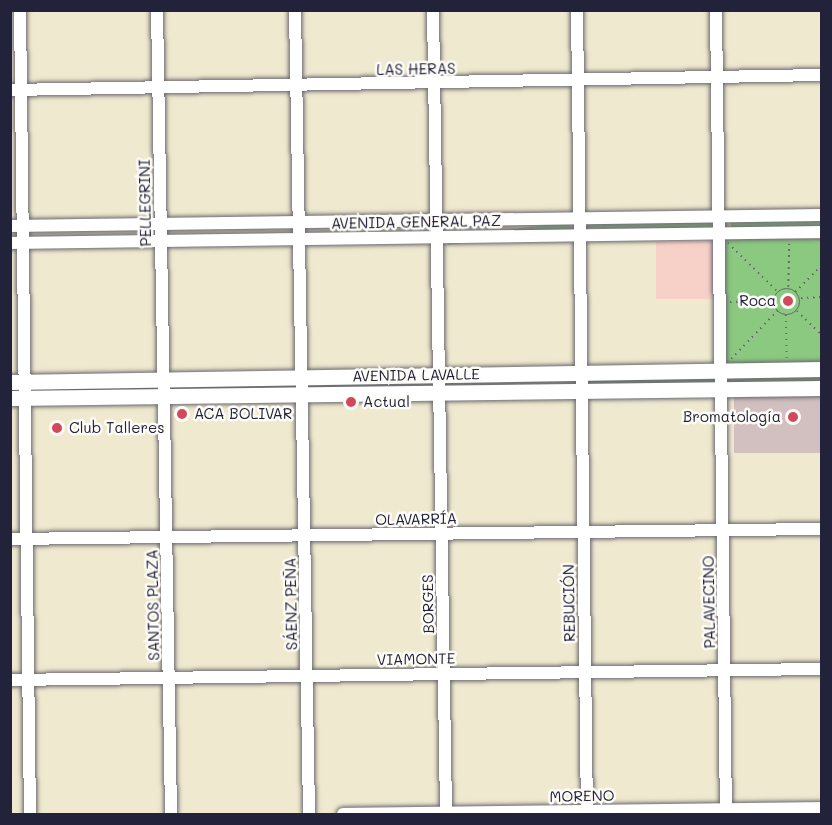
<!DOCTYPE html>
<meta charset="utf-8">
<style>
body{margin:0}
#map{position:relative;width:832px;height:825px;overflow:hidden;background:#efe9cf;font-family:Mali,sans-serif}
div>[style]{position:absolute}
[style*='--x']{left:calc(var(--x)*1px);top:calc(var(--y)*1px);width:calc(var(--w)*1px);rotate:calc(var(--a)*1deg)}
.built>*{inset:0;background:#f7d1c8;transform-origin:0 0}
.industrial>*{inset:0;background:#d2bfc0;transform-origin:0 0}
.green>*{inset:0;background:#8bc980;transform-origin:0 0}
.path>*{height:1.5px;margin-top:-0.75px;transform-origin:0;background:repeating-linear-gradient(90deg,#6a686f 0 1.5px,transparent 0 6px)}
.path>.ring{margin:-0.75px;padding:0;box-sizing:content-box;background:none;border:1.5px solid #6a686f;border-radius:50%}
.roads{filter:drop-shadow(0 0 2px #6a686f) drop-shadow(0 0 2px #6a686f)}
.minor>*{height:12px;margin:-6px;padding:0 6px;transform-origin:6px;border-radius:6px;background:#fff}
.major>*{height:15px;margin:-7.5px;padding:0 7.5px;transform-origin:7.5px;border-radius:7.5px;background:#fff}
.dots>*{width:16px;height:16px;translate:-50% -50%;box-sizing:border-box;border:3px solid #fdfcf7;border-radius:50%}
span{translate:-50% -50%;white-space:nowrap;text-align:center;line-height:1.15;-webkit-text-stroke:5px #fdfcf7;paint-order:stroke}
.street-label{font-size:15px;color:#22223b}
.poi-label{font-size:15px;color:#22223b}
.right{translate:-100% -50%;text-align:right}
.left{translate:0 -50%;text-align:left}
.frame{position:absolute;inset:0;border:12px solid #22223b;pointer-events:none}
</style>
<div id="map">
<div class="built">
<i style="left:656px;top:242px;width:57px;height:57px"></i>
</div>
<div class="industrial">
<i style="left:821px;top:393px;width:60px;height:87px;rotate:90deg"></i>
</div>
<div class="green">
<i style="left:821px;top:219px;width:8px;height:90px;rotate:90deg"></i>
<i style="left:711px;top:220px;width:8px;height:124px;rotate:90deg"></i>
<i style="left:570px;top:222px;width:8px;height:124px;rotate:83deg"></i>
<i style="left:821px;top:239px;width:124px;height:97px;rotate:90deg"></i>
<i style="left:821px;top:374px;width:8px;height:96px;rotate:90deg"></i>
<i style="left:713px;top:376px;width:8px;height:125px;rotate:90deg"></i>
</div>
<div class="path">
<i style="--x:728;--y:243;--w:70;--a:44.4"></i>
<i style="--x:788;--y:287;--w:43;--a:-88.7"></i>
<i class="ring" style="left:774px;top:289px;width:24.5px;height:24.5px"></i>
<i style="--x:795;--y:292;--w:38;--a:-45"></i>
<i style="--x:801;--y:298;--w:21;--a:-3"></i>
<i style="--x:730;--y:302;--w:43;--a:-2.7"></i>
<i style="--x:797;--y:311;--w:35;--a:44"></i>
<i style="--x:786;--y:315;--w:43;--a:88.7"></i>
<i style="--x:731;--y:359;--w:68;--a:-46.2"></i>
</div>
<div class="roads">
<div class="minor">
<i style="--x:20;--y:10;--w:804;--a:89.29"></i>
<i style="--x:157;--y:10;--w:804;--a:89"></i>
<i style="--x:295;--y:10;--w:804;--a:89"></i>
<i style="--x:433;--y:10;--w:804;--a:89.07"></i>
<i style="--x:577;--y:10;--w:804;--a:89.29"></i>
<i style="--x:716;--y:10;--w:804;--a:89.29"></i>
<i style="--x:10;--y:90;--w:812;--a:-1.06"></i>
<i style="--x:10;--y:226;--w:812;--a:-0.78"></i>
<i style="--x:10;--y:243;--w:812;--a:-0.78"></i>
<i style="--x:10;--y:539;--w:812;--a:-0.71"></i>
<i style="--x:10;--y:680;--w:812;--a:-0.78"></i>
<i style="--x:343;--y:814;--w:479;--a:-0.7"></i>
</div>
<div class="major">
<i style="--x:10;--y:382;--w:812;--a:-0.92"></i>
<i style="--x:10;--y:398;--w:812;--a:-0.71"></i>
</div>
</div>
<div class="dots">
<i style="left:788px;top:301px;background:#d1495b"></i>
<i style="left:351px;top:402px;background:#d1495b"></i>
<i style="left:182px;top:414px;background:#d1495b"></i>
<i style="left:793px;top:417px;background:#d1495b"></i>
<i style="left:57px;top:428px;background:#d1495b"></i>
</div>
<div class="street-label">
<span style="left:416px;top:69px;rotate:-1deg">LAS HERAS</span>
<span style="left:145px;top:203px;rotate:-91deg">PELLEGRINI</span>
<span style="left:416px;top:222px;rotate:-1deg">AVENIDA GENERAL PAZ</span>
<span style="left:416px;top:375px;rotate:-1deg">AVENIDA LAVALLE</span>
<span style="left:416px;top:519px;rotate:-1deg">OLAVARRÍA</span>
<span style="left:709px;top:602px;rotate:-91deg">PALAVECINO</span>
<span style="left:569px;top:603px;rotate:-91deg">REBUCIÓN</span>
<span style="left:291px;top:604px;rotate:-91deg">SÁENZ PEÑA</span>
<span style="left:428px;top:604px;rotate:-91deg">BORGES</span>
<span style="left:153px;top:605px;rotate:-91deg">SANTOS PLAZA</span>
<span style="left:416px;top:659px;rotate:-1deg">VIAMONTE</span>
<span style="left:582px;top:796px;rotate:-1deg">MORENO</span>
</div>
<div class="poi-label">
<span class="right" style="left:776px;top:301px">Roca</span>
<span class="left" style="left:363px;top:402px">Actual</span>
<span class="left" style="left:194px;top:414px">ACA BOLIVAR</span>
<span class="right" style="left:781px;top:417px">Bromatología</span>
<span class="left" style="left:69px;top:428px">Club Talleres</span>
</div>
<div class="frame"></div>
</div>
